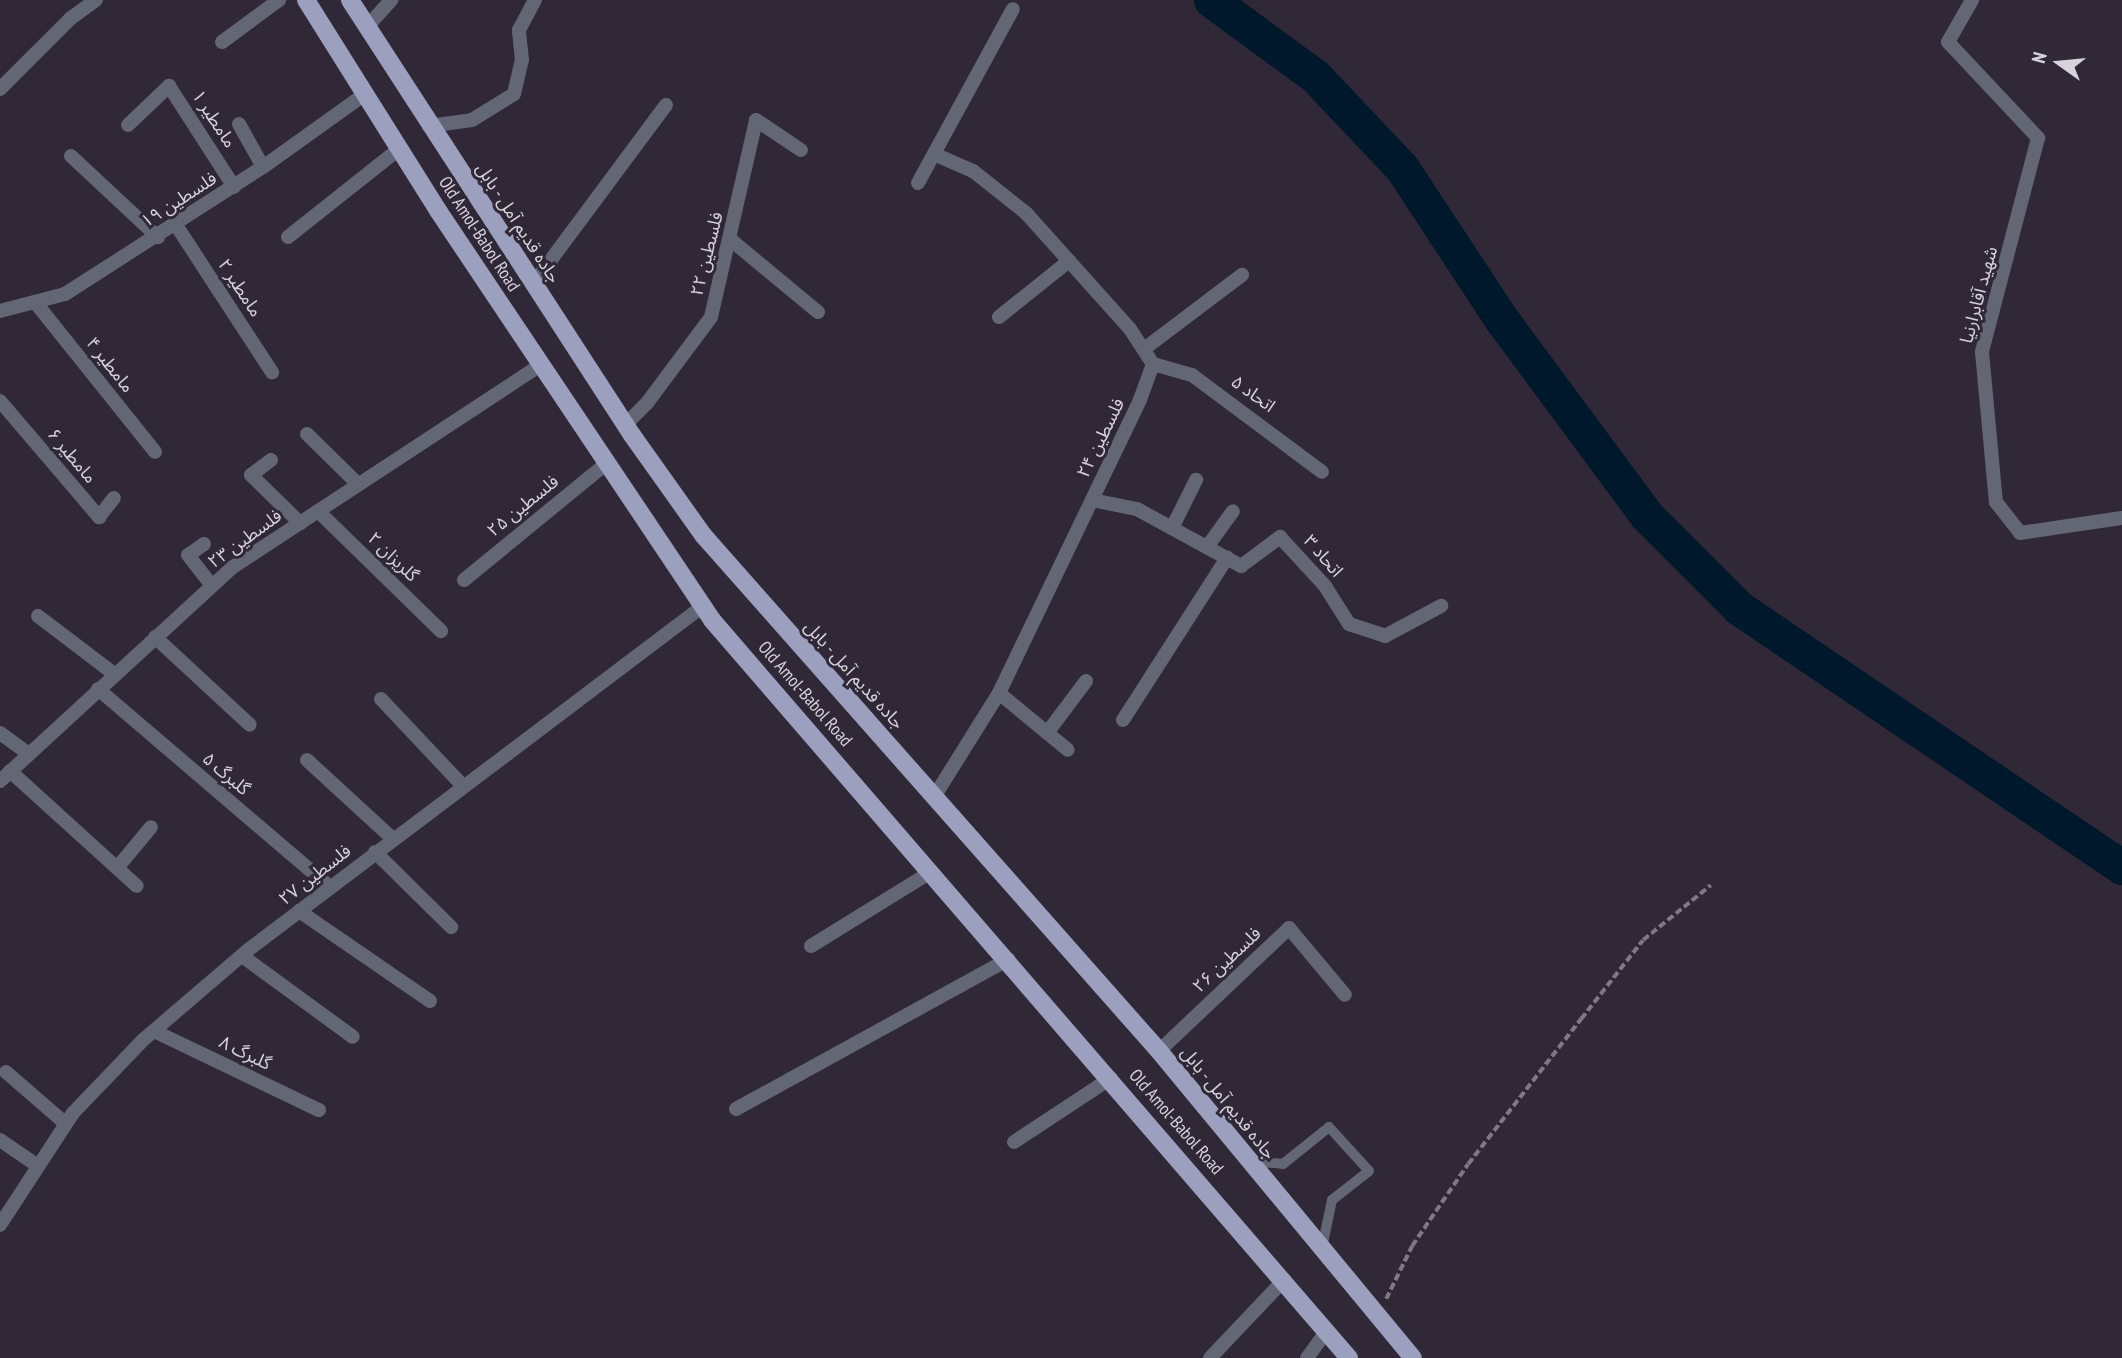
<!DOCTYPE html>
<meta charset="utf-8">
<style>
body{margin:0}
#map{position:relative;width:2122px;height:1358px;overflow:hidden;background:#302837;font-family:"PT Sans Narrow","Noto Sans Arabic",sans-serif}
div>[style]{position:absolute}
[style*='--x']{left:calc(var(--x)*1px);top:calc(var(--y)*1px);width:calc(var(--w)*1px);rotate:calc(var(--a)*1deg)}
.river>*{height:35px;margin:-17.5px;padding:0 17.5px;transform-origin:17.5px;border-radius:17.5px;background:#00182c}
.path>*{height:3.5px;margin-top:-1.75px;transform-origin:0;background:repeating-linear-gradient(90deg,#7f7986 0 7px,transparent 0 10.5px)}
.service>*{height:10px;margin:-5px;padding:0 5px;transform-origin:5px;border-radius:5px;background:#636675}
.minor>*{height:14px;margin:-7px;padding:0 7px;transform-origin:7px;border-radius:7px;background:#636675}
.primary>*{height:18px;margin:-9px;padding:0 9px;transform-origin:9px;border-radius:9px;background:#9aa0bd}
span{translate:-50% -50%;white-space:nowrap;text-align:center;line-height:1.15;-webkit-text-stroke:6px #302837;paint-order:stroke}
.street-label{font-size:18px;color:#d7d3dd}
.north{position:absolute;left:2024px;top:28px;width:70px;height:70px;-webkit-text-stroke:5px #302837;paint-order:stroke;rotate:285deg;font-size:19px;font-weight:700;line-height:28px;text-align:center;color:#d7d3dd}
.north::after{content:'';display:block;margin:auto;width:24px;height:32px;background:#d7d3dd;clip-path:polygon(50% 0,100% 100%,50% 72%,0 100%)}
</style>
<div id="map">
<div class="river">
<i style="--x:1211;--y:0;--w:129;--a:36.2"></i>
<i style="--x:1315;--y:76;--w:127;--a:46.6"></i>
<i style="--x:1402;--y:168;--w:182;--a:56.7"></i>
<i style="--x:1502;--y:320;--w:244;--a:53.5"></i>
<i style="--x:1647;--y:516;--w:130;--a:45"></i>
<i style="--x:1739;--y:608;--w:462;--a:34.1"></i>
</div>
<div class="path">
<i style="--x:1386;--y:1299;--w:59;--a:-63.9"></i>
<i style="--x:1412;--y:1246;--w:99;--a:-55.7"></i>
<i style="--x:1468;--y:1164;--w:184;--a:-52.1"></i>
<i style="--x:1581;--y:1019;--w:100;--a:-51.9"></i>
<i style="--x:1643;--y:940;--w:87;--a:-39"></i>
</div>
<div class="service">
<i style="--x:1250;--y:1161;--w:33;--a:5"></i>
<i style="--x:1283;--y:1164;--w:59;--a:-38.8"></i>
<i style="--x:1329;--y:1127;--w:59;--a:47.7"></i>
<i style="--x:1369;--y:1171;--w:47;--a:141.9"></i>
<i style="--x:1332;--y:1200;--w:49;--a:101.8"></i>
</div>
<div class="minor">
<i style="--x:1972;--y:0;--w:48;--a:119.7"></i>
<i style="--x:1948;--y:42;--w:132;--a:46.8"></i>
<i style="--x:2038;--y:138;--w:221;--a:104.7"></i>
<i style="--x:1982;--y:352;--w:151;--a:84.7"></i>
<i style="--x:1996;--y:502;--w:39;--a:52"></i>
<i style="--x:2020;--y:533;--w:103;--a:-8.4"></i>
<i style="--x:366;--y:28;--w:38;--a:-48"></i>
<i style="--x:222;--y:42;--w:71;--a:-36.4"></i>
<i style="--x:0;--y:89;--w:100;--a:-45"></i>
<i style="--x:71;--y:18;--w:31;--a:-36"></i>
<i style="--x:239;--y:124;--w:49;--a:60.8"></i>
<i style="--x:128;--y:125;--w:57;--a:-43.6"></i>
<i style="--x:169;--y:86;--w:120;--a:57.2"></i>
<i style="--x:429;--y:126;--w:43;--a:-7.9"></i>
<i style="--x:472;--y:120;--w:49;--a:-31.8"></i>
<i style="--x:514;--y:94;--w:35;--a:-77"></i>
<i style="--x:522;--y:60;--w:30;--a:-96"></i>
<i style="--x:519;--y:30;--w:34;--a:-62"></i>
<i style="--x:934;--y:154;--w:43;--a:23.6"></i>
<i style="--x:973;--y:171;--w:68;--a:38.4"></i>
<i style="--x:1026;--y:213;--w:156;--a:48.1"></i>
<i style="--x:1130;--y:329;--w:42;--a:56.7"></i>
<i style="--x:1153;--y:364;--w:38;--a:110"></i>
<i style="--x:1140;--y:400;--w:325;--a:115.7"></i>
<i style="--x:999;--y:693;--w:123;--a:122"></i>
<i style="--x:71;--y:156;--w:119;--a:43"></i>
<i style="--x:918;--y:183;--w:198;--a:-61.4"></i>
<i style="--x:176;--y:225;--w:176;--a:56.9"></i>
<i style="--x:288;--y:237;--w:142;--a:-38.4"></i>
<i style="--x:731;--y:240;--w:113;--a:39.6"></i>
<i style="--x:533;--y:284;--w:223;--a:-53.4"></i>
<i style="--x:35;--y:302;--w:192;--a:51.3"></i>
<i style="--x:0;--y:311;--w:67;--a:-14.7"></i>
<i style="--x:65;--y:294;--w:235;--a:-32.7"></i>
<i style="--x:263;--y:167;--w:125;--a:-35.6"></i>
<i style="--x:999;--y:317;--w:90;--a:-38.7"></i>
<i style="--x:1144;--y:349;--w:123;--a:-37.1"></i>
<i style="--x:1153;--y:364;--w:41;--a:15.8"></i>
<i style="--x:1192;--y:375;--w:162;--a:36.7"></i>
<i style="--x:0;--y:401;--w:153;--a:49.5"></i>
<i style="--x:99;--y:517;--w:24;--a:-52"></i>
<i style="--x:626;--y:424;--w:30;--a:-45"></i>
<i style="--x:647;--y:403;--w:107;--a:-53.3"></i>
<i style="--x:711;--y:317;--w:202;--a:-77.1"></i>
<i style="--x:756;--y:120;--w:54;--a:33.7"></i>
<i style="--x:307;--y:434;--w:71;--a:44.4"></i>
<i style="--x:271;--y:460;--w:25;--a:143"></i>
<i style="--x:251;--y:475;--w:69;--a:44.4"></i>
<i style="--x:1092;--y:500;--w:46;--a:11.3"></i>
<i style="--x:1137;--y:509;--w:119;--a:28.7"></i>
<i style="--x:1241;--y:566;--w:49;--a:-36.6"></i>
<i style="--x:1280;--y:537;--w:67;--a:47.4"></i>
<i style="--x:1325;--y:586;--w:45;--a:57.7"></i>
<i style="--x:1349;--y:624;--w:38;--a:18"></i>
<i style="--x:1385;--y:636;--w:64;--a:-28.2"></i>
<i style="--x:318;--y:511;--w:172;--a:44.3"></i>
<i style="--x:1172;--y:528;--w:54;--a:-63.4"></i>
<i style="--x:204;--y:544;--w:19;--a:145"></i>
<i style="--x:188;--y:555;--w:39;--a:52"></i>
<i style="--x:1207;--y:547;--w:44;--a:-54.2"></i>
<i style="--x:464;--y:580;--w:185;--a:-39.3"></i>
<i style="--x:38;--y:616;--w:96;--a:37.3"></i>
<i style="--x:155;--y:637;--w:129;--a:42.8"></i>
<i style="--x:98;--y:689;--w:305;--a:40.5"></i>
<i style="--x:999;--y:693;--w:89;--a:39.6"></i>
<i style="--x:381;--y:699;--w:118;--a:46.7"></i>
<i style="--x:1123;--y:720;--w:193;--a:-57.3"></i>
<i style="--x:0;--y:733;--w:36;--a:36"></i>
<i style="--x:1047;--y:733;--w:65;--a:-53.1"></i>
<i style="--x:307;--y:760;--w:117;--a:42.6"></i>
<i style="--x:10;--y:771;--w:171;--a:42.2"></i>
<i style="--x:0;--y:781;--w:316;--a:-42.6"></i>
<i style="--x:233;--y:567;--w:368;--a:-33.3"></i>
<i style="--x:375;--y:852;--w:107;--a:44.6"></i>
<i style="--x:117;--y:868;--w:53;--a:-50.3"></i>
<i style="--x:299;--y:911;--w:159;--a:34.5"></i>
<i style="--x:811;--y:946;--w:141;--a:-31.7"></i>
<i style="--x:242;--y:956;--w:137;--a:36.1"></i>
<i style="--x:154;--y:1031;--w:183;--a:25.6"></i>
<i style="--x:1159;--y:1051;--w:179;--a:-43.4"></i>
<i style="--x:1289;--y:928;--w:87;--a:50.1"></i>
<i style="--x:6;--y:1072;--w:79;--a:40.9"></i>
<i style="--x:736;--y:1109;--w:311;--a:-28.8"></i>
<i style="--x:0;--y:1140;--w:46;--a:34.4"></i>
<i style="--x:1014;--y:1142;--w:116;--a:-33.4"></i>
<i style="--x:0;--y:1225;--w:134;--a:-56.9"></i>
<i style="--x:73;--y:1113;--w:101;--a:-46.2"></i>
<i style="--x:143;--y:1040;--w:138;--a:-40.6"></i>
<i style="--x:248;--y:950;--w:570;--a:-37.09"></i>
<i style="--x:1210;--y:1358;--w:108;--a:-46.5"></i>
<i style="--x:1307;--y:1358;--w:34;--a:-54"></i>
</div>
<div class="primary">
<i style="--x:306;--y:0;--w:250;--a:57.9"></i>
<i style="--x:439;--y:212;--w:491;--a:56.2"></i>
<i style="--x:712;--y:620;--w:975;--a:49.2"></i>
<i style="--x:350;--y:0;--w:518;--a:57.05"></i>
<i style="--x:632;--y:435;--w:123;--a:54.6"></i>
<i style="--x:703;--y:535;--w:689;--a:48.53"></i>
<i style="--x:1159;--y:1051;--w:398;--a:50.4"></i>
</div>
<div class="street-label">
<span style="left:214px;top:119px;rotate:57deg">مامطیر ۱</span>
<span style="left:179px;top:200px;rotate:-33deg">فلسطین ۱۹</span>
<span style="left:518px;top:223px;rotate:57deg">جاده قدیم آمل - بابل</span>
<span style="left:479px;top:234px;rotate:57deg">Old Amol-Babol Road</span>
<span style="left:707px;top:254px;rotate:-76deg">فلسطین ۲۲</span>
<span style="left:240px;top:288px;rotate:57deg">مامطیر ۲</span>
<span style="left:1979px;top:295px;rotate:-75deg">شهید آقابرارنیا</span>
<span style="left:110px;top:365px;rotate:52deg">مامطیر ۴</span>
<span style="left:1253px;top:394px;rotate:36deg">اتحاد ۵</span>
<span style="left:1101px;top:438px;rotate:-64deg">فلسطین ۲۴</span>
<span style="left:72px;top:456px;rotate:50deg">مامطیر ۶</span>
<span style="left:523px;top:506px;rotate:-39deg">فلسطین ۲۵</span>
<span style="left:245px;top:539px;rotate:-36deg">فلسطین ۲۳</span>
<span style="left:1323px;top:556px;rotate:49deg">اتحاد ۳</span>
<span style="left:393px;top:557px;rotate:44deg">گلریزان ۲</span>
<span style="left:854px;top:675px;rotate:48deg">جاده قدیم آمل - بابل</span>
<span style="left:805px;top:694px;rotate:49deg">Old Amol-Babol Road</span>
<span style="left:226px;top:774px;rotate:40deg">گلبرگ ۵</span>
<span style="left:315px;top:875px;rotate:-38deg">فلسطین ۲۷</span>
<span style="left:1227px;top:960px;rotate:-43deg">فلسطين ٢۶</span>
<span style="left:245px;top:1053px;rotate:26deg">گلبرگ ۸</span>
<span style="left:1228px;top:1103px;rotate:51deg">جاده قدیم آمل - بابل</span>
<span style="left:1176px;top:1122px;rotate:49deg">Old Amol-Babol Road</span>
</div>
<div class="north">N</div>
</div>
